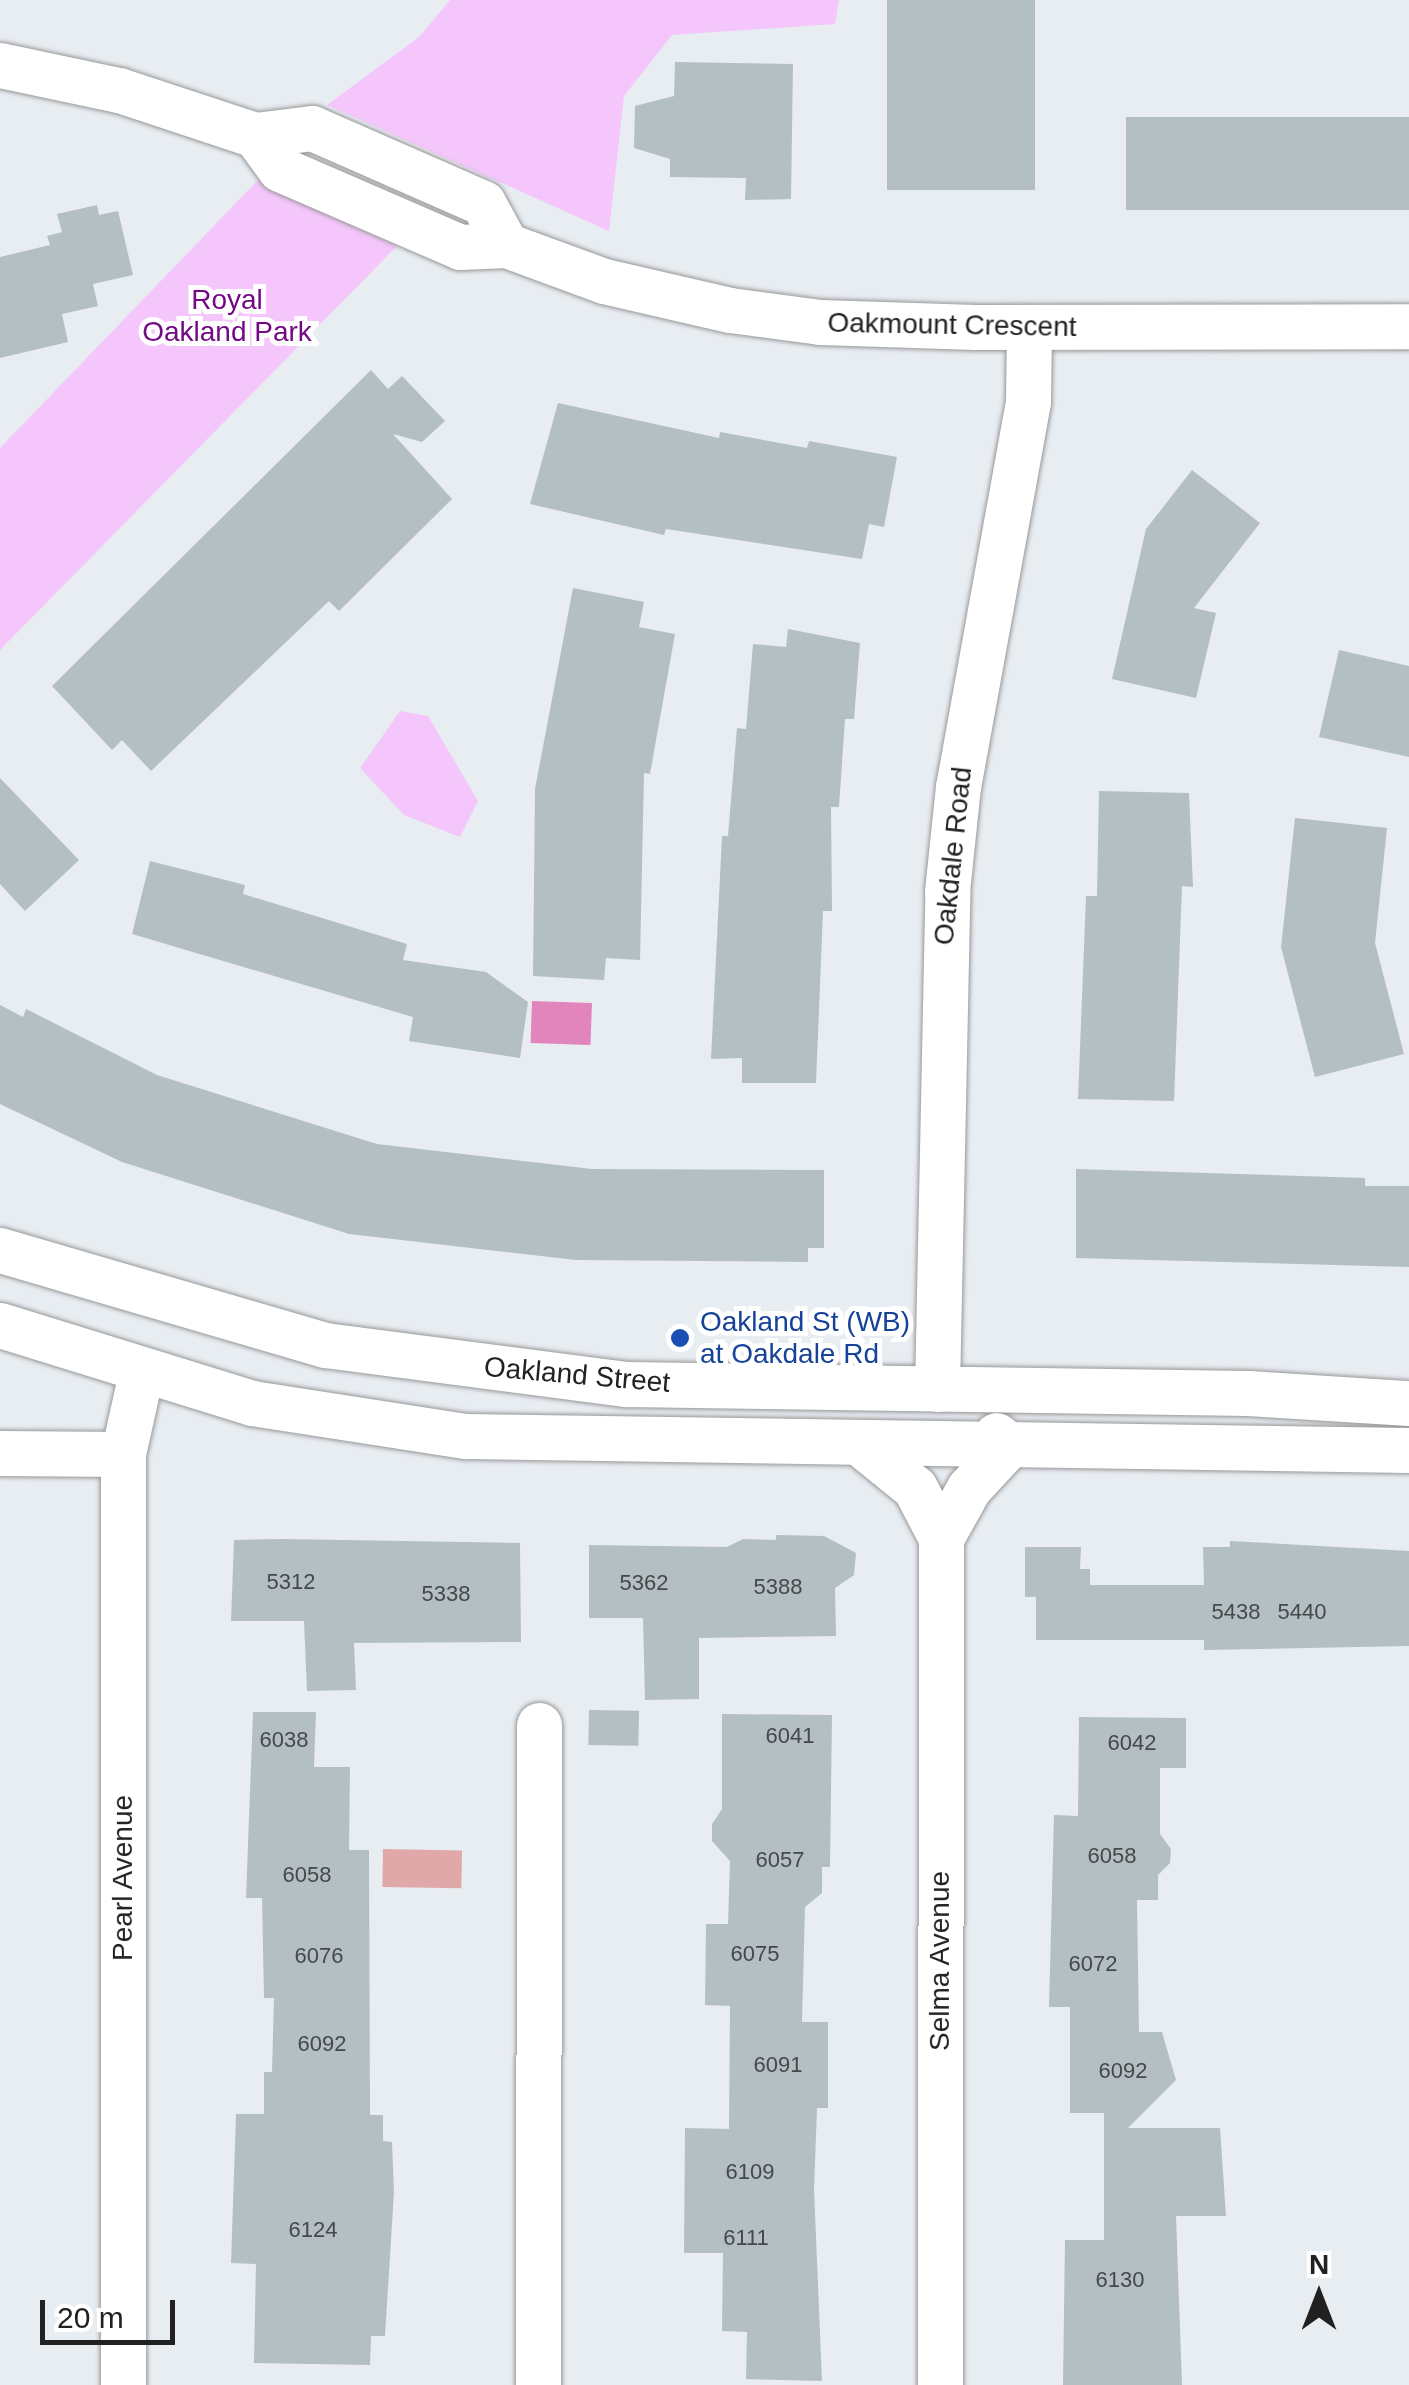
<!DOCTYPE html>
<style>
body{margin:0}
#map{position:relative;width:1409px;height:2385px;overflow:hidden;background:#e8edf2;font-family:Arial,sans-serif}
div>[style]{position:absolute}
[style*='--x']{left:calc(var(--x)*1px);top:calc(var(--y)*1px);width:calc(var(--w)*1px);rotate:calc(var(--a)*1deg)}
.park>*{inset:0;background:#f4c6fb}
.pitch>*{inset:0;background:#e285bd;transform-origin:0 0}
.water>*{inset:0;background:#e0a8a8;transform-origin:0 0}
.building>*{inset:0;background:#b4bfc3;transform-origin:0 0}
.roads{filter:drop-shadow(0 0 2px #989898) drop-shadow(0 0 2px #989898)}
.minor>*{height:45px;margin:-22.5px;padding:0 22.5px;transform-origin:22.5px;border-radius:22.5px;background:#fff}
.dots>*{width:28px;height:28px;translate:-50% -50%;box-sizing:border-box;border:5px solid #fff;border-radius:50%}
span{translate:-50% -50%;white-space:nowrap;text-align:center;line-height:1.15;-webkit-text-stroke:10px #fff;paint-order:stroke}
.number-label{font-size:22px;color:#46484a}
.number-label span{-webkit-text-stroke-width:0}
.park-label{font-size:28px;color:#740986}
.street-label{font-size:28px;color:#212121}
.transit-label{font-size:28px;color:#164399}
.left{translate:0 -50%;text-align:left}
.north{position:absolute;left:1269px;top:2245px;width:100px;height:100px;-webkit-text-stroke:8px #fff;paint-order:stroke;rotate:0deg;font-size:28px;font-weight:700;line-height:40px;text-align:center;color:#212121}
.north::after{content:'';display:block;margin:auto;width:35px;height:45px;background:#212121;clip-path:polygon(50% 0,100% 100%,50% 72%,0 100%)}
.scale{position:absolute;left:40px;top:2300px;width:135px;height:45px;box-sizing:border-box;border:5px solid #212121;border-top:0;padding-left:12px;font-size:30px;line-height:35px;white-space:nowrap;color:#212121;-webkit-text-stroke:8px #fff;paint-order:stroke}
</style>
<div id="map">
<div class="park">
<i style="clip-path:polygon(450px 0,839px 0,835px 24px,672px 35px,624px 96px,609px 231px,327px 105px,419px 37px)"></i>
<i style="clip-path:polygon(259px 179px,397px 246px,0 650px,0 448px)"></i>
<i style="clip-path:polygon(400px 711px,428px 716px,478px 801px,460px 837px,404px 815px,360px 768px)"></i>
</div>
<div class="pitch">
<i style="left:532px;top:1001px;width:60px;height:42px;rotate:2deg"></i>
</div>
<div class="water">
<i style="left:383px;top:1849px;width:79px;height:38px;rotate:1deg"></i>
</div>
<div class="building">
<i style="left:887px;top:0;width:148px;height:190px"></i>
<i style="clip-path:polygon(675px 62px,793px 64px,791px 199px,745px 200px,746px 178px,670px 177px,670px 159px,634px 148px,635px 106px,674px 96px)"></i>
<i style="left:1409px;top:117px;width:93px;height:283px;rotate:90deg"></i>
<i style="clip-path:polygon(97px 205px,99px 215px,118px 211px,133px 275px,93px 284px,98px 306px,62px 314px,68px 342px,0 358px,0 257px,50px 245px,47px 236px,62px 232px,57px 214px)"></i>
<i style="clip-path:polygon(371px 370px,388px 389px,402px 376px,445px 421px,422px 442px,393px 434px,452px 499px,339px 611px,329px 601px,151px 771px,122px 740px,112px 750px,52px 686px)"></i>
<i style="clip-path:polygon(558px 403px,719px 438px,720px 432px,807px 448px,809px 441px,897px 457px,884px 527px,869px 524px,862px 559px,666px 529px,664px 535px,530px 504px)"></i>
<i style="clip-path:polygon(1192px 470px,1260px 523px,1194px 608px,1216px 613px,1196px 698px,1112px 679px,1146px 529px)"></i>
<i style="clip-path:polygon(573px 588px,644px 602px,639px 627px,675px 634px,650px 774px,644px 773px,640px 960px,606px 958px,604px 980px,533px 976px,535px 789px)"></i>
<i style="clip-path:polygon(788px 629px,860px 643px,854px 719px,845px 719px,839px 807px,831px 807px,832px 911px,823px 911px,816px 1083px,742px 1083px,742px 1058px,711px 1059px,722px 836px,728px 836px,737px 728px,746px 729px,753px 644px,786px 647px)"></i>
<i style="clip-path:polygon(1339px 650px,1409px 666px,1409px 757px,1319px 737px)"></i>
<i style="clip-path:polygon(0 778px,79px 860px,25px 911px,0 884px)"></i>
<i style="clip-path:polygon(1099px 791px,1189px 793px,1193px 887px,1182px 886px,1174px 1101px,1078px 1099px,1086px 896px,1097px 896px)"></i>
<i style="clip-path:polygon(1295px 818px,1387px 828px,1375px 943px,1404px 1054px,1315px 1077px,1281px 947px)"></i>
<i style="clip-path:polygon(150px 861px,245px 885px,243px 894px,407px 944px,403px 960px,486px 972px,528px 1002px,520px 1058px,409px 1041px,413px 1017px,132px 934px)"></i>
<i style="clip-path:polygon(0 1005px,23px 1017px,26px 1009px,157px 1075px,377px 1144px,592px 1169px,824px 1170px,824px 1248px,808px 1248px,808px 1262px,576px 1260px,349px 1234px,122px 1162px,0 1104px)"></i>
<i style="clip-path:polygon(1076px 1169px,1365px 1178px,1365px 1186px,1409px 1186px,1409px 1267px,1076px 1258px)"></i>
<i style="clip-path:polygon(776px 1535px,824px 1536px,856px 1553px,854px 1575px,835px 1588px,836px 1636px,699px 1638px,699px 1699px,645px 1700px,643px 1618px,589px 1618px,589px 1545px,727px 1547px,743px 1539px,776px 1540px)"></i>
<i style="clip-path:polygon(282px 1539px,520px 1543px,521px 1642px,354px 1643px,356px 1690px,307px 1691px,304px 1621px,231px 1621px,234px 1540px)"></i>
<i style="clip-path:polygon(1230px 1541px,1409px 1551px,1409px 1646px,1204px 1650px,1204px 1640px,1036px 1640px,1036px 1597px,1025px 1597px,1025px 1547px,1081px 1547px,1080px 1569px,1090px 1569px,1090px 1585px,1204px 1585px,1203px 1547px,1230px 1547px)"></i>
<i style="left:589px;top:1710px;width:50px;height:35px;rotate:1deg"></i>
<i style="clip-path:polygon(253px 1712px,316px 1712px,314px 1767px,350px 1767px,349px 1850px,369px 1850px,370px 2115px,383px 2115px,383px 2141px,392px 2142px,394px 2192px,385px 2336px,371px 2336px,370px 2365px,254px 2363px,256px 2264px,231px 2263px,236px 2114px,264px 2114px,264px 2072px,272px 2072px,274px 1998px,264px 1998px,262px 1898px,246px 1898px)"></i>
<i style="clip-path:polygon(722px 1714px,832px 1715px,830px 1867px,822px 1867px,822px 1893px,805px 1907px,802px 2022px,828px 2022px,828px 2108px,817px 2108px,814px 2189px,822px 2381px,746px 2379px,747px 2332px,722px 2331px,723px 2253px,684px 2253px,685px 2128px,729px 2129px,730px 2006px,705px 2005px,706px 1924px,728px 1924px,730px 1861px,712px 1841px,712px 1824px,722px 1809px)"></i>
<i style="clip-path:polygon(1079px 1717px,1186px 1718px,1186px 1768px,1160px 1768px,1160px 1834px,1171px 1849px,1170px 1863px,1158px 1875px,1158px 1900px,1137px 1900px,1139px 2032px,1162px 2032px,1176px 2080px,1128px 2128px,1220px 2128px,1226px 2216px,1176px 2216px,1182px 2385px,1063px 2385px,1065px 2240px,1104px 2240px,1104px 2113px,1070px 2113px,1070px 2007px,1049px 2007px,1054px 1815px,1078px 1816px)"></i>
</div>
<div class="roads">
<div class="minor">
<i style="--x:0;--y:65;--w:122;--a:11.9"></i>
<i style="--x:119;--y:90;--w:143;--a:18.3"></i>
<i style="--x:255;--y:135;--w:57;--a:-7"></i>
<i style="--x:312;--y:128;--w:187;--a:23.7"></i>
<i style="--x:483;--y:203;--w:48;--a:61.3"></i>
<i style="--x:255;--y:135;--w:42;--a:53.7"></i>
<i style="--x:280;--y:169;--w:196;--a:23.4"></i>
<i style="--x:460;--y:247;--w:46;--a:-2.5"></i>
<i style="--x:506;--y:245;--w:104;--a:20.2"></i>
<i style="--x:604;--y:281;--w:129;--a:13"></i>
<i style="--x:730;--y:310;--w:91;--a:7.6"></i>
<i style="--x:820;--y:322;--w:156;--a:1.8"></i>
<i style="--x:976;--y:327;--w:433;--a:-0.1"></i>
<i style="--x:0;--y:1250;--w:339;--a:16.3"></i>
<i style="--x:325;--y:1345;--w:304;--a:7.4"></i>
<i style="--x:626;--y:1384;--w:622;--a:0.83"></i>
<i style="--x:1248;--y:1393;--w:161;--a:3.6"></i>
<i style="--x:0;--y:1325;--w:264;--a:17.2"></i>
<i style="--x:252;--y:1403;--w:217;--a:8.8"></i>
<i style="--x:466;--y:1436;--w:943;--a:0.85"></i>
<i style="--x:937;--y:1389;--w:498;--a:-88.8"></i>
<i style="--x:947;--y:891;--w:105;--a:-84"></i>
<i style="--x:958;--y:787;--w:392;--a:-79.7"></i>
<i style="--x:1028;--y:401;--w:73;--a:-89.2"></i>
<i style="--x:862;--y:1445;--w:68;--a:39.1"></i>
<i style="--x:915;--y:1488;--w:56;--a:62.5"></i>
<i style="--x:941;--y:1538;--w:847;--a:90.07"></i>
<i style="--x:0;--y:1453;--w:123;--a:0.5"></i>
<i style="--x:941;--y:1538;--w:57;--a:-60.8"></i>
<i style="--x:969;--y:1488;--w:59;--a:-47.1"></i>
<i style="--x:1009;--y:1445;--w:16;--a:-142"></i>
<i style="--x:123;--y:2385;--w:931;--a:-90"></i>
<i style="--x:123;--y:1454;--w:83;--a:-77.5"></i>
<i style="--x:538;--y:2385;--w:660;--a:-89.91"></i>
</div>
</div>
<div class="dots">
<i style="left:680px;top:1338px;background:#1a4fb4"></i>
</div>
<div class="number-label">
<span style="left:291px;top:1582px">5312</span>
<span style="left:644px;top:1583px">5362</span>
<span style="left:778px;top:1587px">5388</span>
<span style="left:446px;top:1594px">5338</span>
<span style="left:1236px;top:1612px">5438</span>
<span style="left:1302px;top:1612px">5440</span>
<span style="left:790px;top:1736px">6041</span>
<span style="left:284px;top:1740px">6038</span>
<span style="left:1132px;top:1743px">6042</span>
<span style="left:1112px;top:1856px">6058</span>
<span style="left:780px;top:1860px">6057</span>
<span style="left:307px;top:1875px">6058</span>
<span style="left:755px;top:1954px">6075</span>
<span style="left:319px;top:1956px">6076</span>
<span style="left:1093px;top:1964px">6072</span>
<span style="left:322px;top:2044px">6092</span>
<span style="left:778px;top:2065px">6091</span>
<span style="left:1123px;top:2071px">6092</span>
<span style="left:750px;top:2172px">6109</span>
<span style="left:313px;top:2230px">6124</span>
<span style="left:746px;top:2238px">6111</span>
<span style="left:1120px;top:2280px">6130</span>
</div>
<div class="park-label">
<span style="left:227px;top:316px">Royal<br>Oakland Park</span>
</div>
<div class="street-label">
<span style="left:952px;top:325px;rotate:1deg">Oakmount Crescent</span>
<span style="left:953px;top:856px;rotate:-84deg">Oakdale Road</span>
<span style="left:577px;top:1375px;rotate:5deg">Oakland Street</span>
<span style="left:123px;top:1878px;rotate:-90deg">Pearl Avenue</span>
<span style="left:940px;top:1961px;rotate:-90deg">Selma Avenue</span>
</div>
<div class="transit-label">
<span class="left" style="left:700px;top:1338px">Oakland St (WB)<br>at Oakdale Rd</span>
</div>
<div class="north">N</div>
<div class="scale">20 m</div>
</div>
